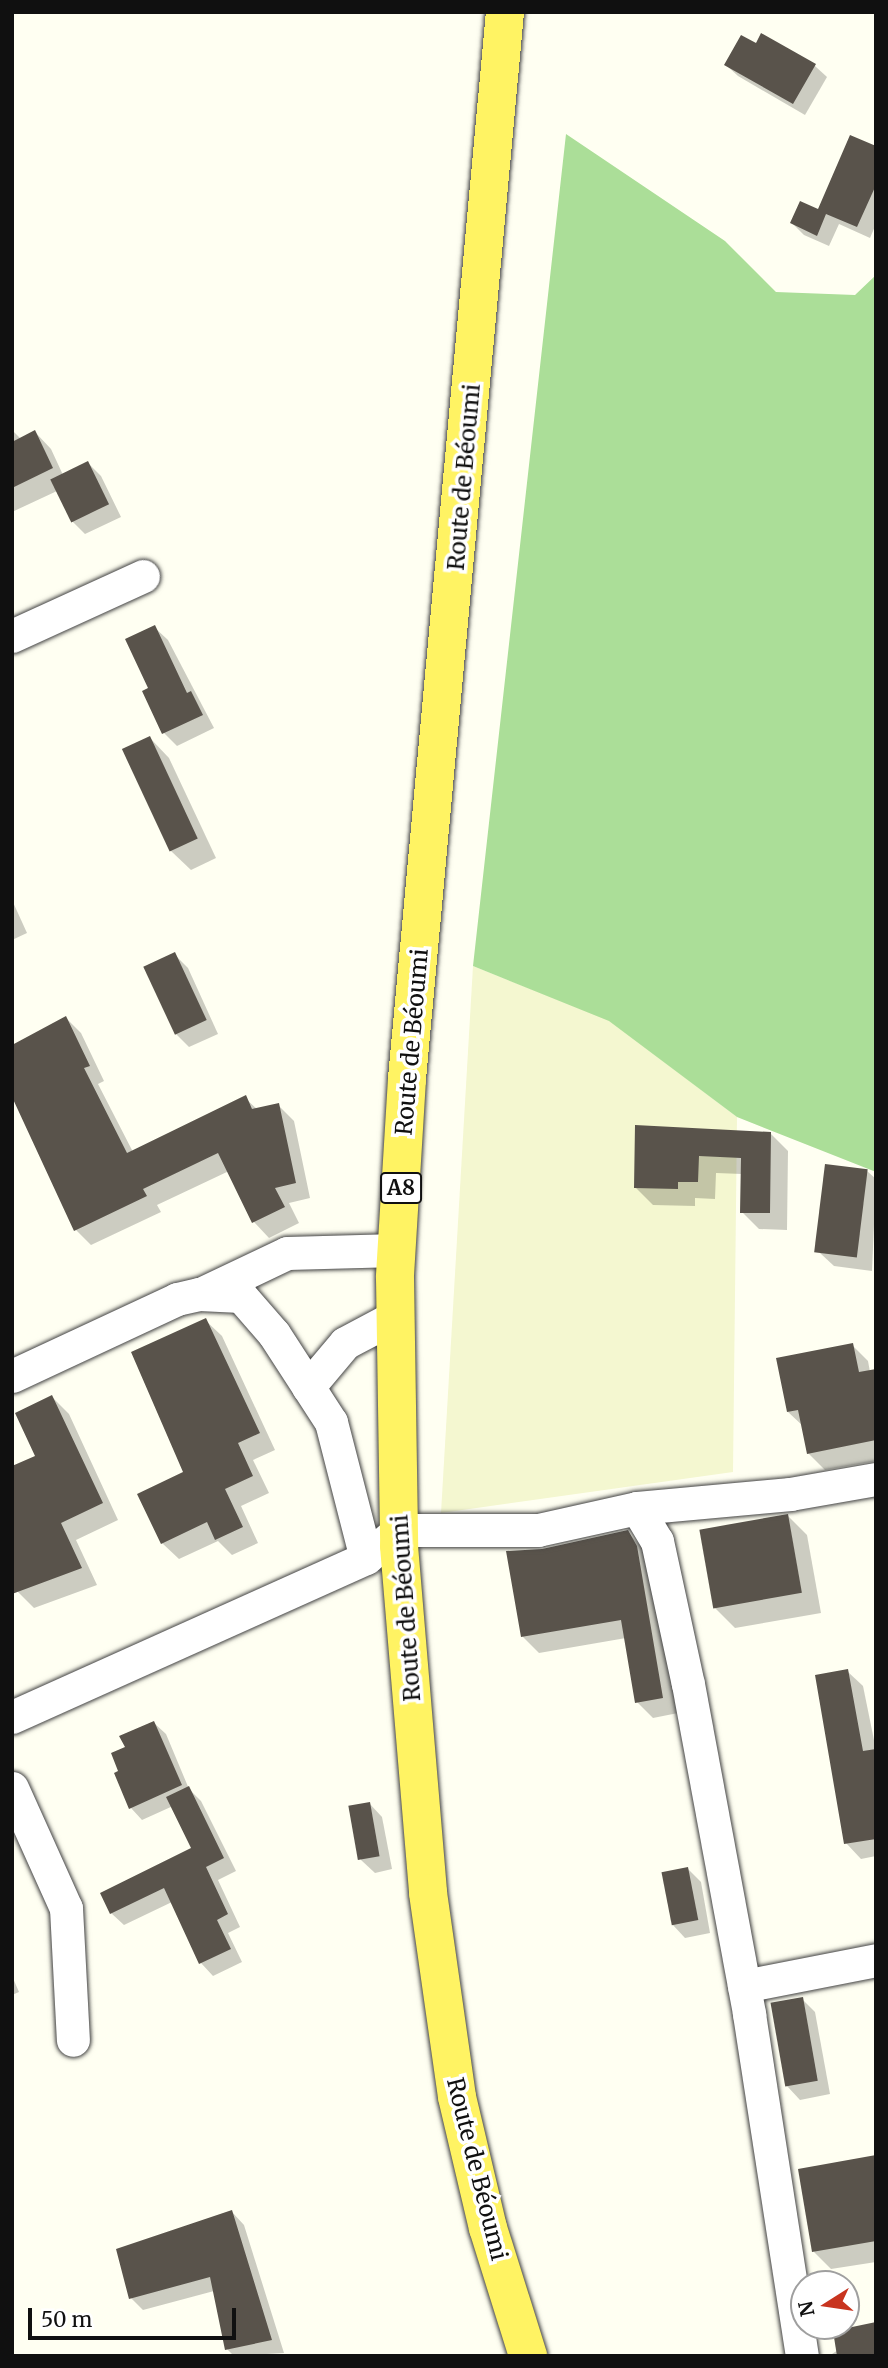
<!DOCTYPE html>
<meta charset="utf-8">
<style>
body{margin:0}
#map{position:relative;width:888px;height:2368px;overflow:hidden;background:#fffff2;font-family:Merriweather,serif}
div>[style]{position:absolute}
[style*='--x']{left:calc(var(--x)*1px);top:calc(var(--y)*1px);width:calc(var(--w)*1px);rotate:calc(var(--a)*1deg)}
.farmland>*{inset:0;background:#f4f7d0}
.forest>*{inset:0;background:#abde98}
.shadow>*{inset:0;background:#0003}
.building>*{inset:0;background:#59534b;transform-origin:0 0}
.roads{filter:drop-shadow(0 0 2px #434343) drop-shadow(0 0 2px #434343)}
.street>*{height:33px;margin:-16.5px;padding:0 16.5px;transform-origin:16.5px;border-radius:16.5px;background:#fff}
.primary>*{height:38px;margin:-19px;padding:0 19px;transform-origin:19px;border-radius:19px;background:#fff363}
span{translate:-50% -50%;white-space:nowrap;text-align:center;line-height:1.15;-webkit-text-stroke:7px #fff;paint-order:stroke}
.shield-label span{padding:2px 5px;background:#fff;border:2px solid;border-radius:5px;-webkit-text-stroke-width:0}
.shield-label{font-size:21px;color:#101010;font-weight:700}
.street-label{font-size:23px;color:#101010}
.frame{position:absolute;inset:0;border:14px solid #101010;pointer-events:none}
.north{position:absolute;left:790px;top:2270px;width:70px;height:70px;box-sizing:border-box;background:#fff;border:2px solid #9f9f9f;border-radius:50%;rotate:258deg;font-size:19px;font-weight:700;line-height:28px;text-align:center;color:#101010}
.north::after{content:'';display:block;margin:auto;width:24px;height:32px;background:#c8341f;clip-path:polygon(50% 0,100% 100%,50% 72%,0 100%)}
.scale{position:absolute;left:28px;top:2308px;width:208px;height:32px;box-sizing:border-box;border:4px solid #101010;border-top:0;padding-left:9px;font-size:21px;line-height:24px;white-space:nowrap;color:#101010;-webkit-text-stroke:5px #fff;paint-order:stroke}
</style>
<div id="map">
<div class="farmland">
<i style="clip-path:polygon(473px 966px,609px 1020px,737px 1117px,733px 1472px,441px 1513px)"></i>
</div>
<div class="forest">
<i style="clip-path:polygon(566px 134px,725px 241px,776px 292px,855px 295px,876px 275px,876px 1172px,737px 1117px,609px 1021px,473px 966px)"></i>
</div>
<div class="shadow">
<i style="clip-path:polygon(756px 45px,815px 66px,827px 77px,805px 115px,738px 76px,726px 65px)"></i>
<i style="clip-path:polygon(876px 148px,876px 224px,870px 238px,839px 224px,829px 246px,804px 235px,792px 223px,818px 212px)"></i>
<i style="clip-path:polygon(12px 430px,21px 439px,35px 432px,51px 449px,63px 475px,88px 463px,101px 476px,121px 517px,85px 534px,72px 521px,57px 491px,12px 512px)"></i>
<i style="clip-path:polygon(154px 627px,168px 640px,214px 728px,177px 746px,164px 733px,150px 689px)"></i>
<i style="clip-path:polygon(150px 738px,169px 758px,216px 858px,191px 870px,171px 851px)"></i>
<i style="clip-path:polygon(12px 900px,27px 933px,12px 940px)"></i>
<i style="clip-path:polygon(174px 954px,188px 968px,218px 1034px,189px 1047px,176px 1034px)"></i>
<i style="clip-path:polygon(66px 1018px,81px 1033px,104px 1081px,98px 1084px,133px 1152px,245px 1098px,258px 1110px,278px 1105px,294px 1121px,310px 1198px,289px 1203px,299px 1223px,269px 1238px,254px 1222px,229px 1171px,157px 1205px,161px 1212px,91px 1245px,76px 1230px)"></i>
<i style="clip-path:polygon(637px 1127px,770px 1133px,788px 1151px,787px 1230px,759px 1229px,742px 1212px,742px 1174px,716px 1173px,715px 1199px,695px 1198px,695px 1206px,653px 1205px,635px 1187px)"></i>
<i style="clip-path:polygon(867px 1171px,876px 1179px,872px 1271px,834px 1266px,820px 1253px)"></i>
<i style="clip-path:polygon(205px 1320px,222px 1336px,275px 1450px,253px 1460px,269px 1493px,241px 1506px,258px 1543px,232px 1555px,218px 1541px,179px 1559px,162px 1543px,185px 1473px)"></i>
<i style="clip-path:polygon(852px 1345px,868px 1361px,870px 1372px,876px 1371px,876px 1461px,825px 1470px,808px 1453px,803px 1426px,788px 1412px)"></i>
<i style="clip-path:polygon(52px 1397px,69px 1414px,118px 1520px,76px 1540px,97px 1585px,34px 1608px,18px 1592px)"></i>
<i style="clip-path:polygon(787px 1515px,807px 1535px,821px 1613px,735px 1628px,715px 1608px)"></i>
<i style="clip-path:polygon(627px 1532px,643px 1548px,678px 1713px,653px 1718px,637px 1702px,626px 1638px,539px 1653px,523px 1637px,542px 1551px)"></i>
<i style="clip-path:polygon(847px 1671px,863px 1686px,876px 1750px,876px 1856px,861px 1859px,846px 1843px)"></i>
<i style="clip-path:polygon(154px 1723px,166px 1734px,189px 1789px,201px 1801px,236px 1871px,218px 1880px,240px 1927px,228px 1933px,242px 1962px,213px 1976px,201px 1963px,172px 1902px,124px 1925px,111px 1913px,194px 1849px,173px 1806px,142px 1820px,131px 1808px,120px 1771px,127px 1748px)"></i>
<i style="clip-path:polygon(369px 1803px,382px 1817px,392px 1869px,375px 1873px,361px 1860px)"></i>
<i style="clip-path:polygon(688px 1869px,701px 1882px,710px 1933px,685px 1938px,672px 1924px)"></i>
<i style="clip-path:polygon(12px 1976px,19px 1992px,12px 1995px)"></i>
<i style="clip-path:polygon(802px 1999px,815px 2012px,830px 2094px,800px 2100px,787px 2086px)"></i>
<i style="clip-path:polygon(876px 2158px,876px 2262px,831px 2269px,814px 2252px)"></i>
<i style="clip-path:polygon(232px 2212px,244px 2225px,284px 2353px,234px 2356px,227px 2349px,214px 2291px,143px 2310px,131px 2298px)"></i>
<i style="clip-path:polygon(838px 2350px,876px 2356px,829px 2356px)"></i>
</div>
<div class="building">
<i style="clip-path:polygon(761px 33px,816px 64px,793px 104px,724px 65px,741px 35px,756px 43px)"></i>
<i style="clip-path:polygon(850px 135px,876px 146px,876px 185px,857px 227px,826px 214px,817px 236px,790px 223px,800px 201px,818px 209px)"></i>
<i style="clip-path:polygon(35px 430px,53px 468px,12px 488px,12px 442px)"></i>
<i style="left:88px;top:461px;width:48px;height:42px;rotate:64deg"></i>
<i style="clip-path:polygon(155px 625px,187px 693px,191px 691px,203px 715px,162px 734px,142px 691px,148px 688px,125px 639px)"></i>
<i style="left:150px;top:736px;width:113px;height:31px;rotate:65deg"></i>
<i style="left:175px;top:952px;width:75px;height:35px;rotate:65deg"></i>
<i style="clip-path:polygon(66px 1016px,90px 1066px,84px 1068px,127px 1153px,246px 1095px,252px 1109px,279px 1103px,296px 1183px,275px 1188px,285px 1207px,252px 1223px,218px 1153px,143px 1189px,147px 1196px,74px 1231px,12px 1097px,12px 1045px)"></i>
<i style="clip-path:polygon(635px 1125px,771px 1132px,770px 1213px,740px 1213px,741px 1158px,699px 1156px,698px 1182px,678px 1182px,678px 1189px,634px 1188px)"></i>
<i style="left:825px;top:1164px;width:43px;height:89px;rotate:7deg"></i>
<i style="clip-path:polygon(206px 1318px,260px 1433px,238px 1443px,253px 1476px,225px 1489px,243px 1527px,215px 1540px,207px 1522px,161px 1544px,137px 1494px,183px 1472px,131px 1352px)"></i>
<i style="clip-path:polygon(853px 1343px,859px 1372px,876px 1369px,876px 1440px,807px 1454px,798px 1410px,787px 1412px,776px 1358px)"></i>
<i style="clip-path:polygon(52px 1395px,103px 1503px,61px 1523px,82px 1568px,12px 1594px,12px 1466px,35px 1456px,15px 1413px)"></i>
<i style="left:788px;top:1514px;width:80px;height:90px;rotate:80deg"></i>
<i style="clip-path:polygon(628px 1530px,637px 1546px,663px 1698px,635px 1703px,621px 1620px,521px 1637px,506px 1551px,542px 1549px)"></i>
<i style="clip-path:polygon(848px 1669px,863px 1751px,876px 1749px,876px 1839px,844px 1844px,815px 1675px)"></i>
<i style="clip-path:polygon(154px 1721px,182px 1785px,129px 1809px,114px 1773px,118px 1771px,111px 1753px,125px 1747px,119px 1736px)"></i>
<i style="clip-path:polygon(189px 1786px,224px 1858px,206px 1867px,228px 1914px,217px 1920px,231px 1949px,199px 1964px,164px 1888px,110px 1914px,100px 1893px,191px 1848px,166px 1797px)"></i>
<i style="left:370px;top:1802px;width:55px;height:22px;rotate:80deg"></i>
<i style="left:688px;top:1867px;width:54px;height:27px;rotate:79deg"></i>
<i style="left:803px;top:1997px;width:85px;height:33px;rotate:80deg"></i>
<i style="clip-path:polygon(876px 2155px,876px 2241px,812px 2252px,798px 2169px)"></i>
<i style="clip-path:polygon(232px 2210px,272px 2340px,225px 2350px,210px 2277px,129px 2299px,116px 2249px)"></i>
<i style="clip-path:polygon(876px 2322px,876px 2356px,837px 2356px,833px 2331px)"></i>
</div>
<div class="roads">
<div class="street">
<i style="--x:12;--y:636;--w:144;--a:-24.6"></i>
<i style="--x:205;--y:1292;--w:91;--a:-25.4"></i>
<i style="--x:287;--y:1253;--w:110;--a:-1.6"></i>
<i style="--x:12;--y:1376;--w:182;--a:-25"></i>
<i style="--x:177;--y:1299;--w:23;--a:-13"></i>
<i style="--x:199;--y:1294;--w:42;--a:2.7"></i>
<i style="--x:241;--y:1296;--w:50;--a:49"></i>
<i style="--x:274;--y:1334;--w:105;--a:57.1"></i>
<i style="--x:331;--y:1422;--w:140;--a:75.6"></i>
<i style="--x:308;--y:1387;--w:57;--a:-49.9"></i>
<i style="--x:345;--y:1343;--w:58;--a:-27.9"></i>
<i style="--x:637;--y:1508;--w:39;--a:59"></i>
<i style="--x:657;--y:1541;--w:146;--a:77.8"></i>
<i style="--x:688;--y:1684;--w:336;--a:79.5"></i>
<i style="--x:749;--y:2014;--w:346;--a:81.2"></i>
<i style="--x:12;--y:1717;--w:388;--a:-24.2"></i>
<i style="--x:366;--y:1558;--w:43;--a:-40.3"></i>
<i style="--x:399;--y:1530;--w:139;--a:0"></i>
<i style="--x:538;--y:1530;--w:101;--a:-12.5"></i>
<i style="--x:637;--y:1508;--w:154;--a:-5.2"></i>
<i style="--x:790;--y:1494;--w:87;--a:-9.9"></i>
<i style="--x:12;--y:1788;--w:132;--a:65.8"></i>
<i style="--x:66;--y:1908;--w:132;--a:87"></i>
<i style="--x:744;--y:1986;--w:135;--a:-11.1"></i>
</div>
<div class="primary">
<i style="--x:505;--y:12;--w:1071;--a:95.25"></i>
<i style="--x:407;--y:1079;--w:199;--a:93.5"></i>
<i style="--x:395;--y:1278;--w:268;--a:89.1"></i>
<i style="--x:399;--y:1546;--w:348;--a:85.2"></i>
<i style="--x:428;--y:1893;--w:206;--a:81.9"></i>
<i style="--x:457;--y:2097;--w:135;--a:76.7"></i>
<i style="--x:488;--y:2228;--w:134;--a:72.6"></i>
</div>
</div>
<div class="shield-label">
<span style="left:401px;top:1188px">A8</span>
</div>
<div class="street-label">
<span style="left:464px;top:477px;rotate:-85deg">Route de Béoumi</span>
<span style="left:412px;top:1042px;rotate:-85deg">Route de Béoumi</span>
<span style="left:406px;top:1608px;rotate:-94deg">Route de Béoumi</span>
<span style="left:477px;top:2169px;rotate:76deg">Route de Béoumi</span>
</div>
<div class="frame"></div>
<div class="north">N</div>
<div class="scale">50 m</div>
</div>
